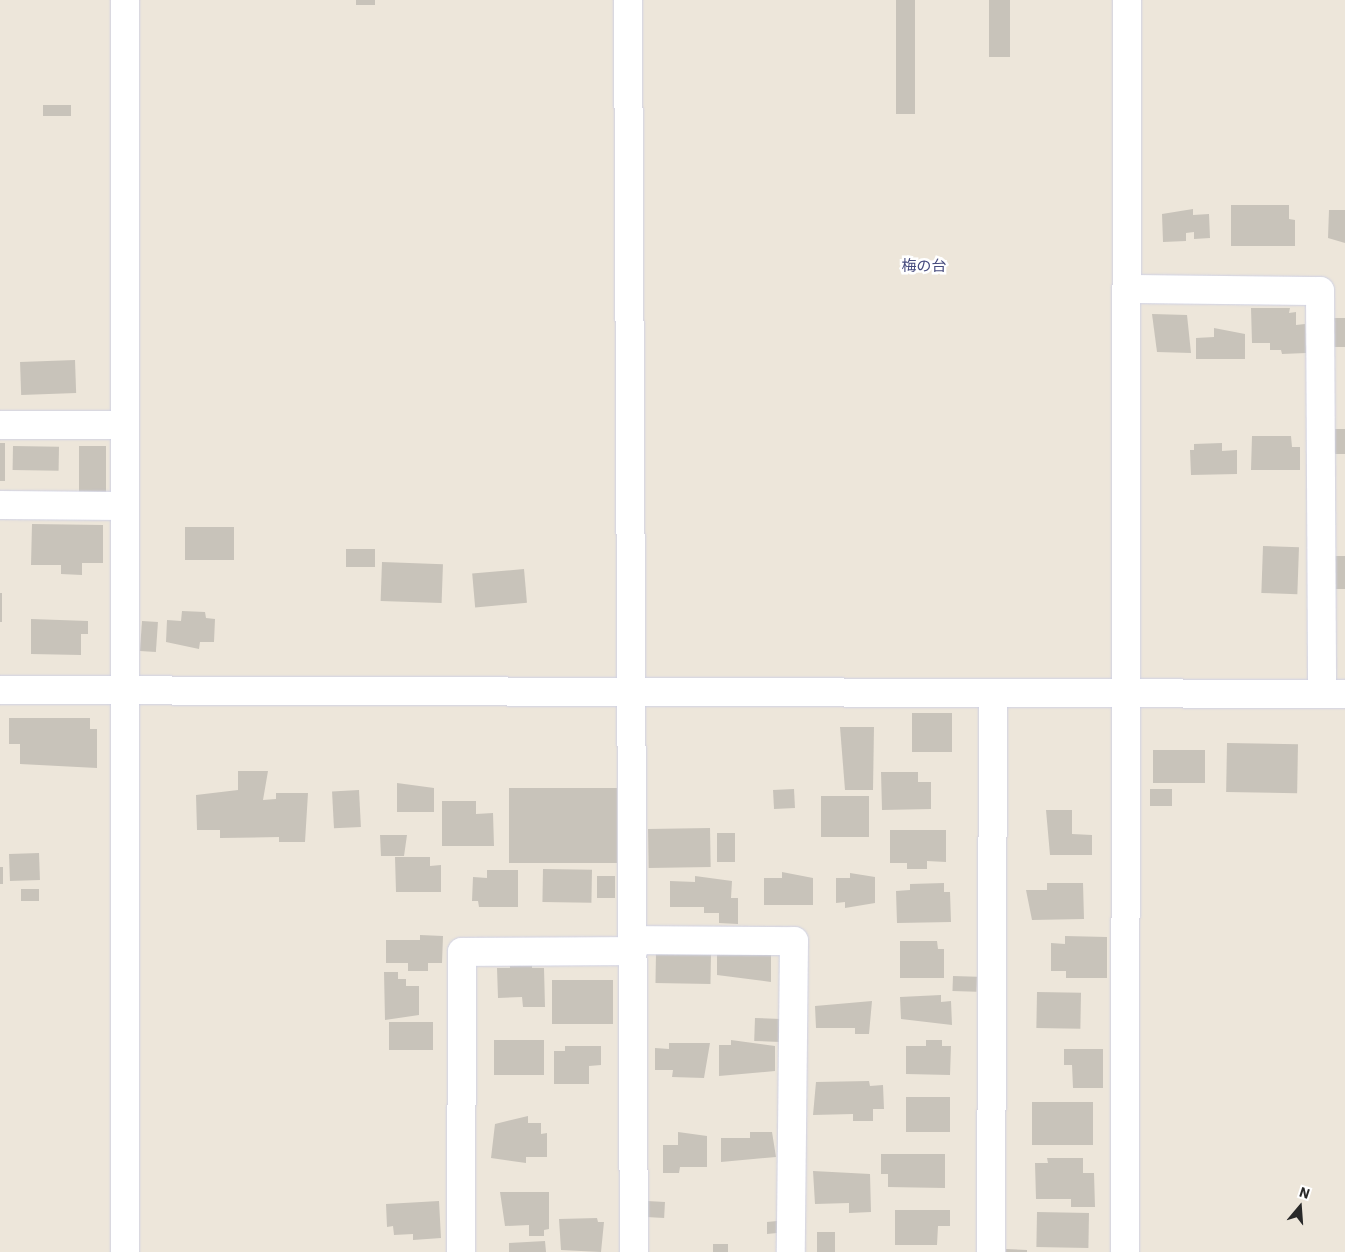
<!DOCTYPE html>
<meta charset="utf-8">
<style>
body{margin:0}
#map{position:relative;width:1345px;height:1252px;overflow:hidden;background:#ede6da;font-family:"IBM Plex Sans","Noto Sans JP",sans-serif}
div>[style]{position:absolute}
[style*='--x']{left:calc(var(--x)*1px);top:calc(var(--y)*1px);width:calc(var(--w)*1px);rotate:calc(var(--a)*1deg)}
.building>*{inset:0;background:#c8c3ba;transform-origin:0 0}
.roads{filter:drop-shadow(0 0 1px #cfd1e4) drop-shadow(0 0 1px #cfd1e4)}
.minor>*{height:28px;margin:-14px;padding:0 14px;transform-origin:14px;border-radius:14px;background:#fff}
span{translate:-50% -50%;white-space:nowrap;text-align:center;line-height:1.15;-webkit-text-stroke:5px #fff;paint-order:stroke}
.neighbourhood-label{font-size:15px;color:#464b7e}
.north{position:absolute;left:1275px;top:1182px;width:50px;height:50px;-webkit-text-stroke:4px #fff;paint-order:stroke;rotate:18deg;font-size:14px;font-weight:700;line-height:20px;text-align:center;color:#292929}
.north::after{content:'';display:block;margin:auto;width:18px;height:22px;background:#292929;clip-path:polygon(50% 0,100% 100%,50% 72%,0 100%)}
</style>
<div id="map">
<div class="building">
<i style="left:356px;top:0;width:19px;height:5px"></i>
<i style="left:896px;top:0;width:19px;height:114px"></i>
<i style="left:989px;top:0;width:21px;height:57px"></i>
<i style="left:43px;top:105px;width:28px;height:11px"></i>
<i style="clip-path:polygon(1231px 205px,1289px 205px,1289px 219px,1295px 220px,1295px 246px,1231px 246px)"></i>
<i style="clip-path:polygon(1193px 209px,1193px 215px,1209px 214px,1210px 238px,1194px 239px,1194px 232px,1186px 233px,1186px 241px,1163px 242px,1162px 214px)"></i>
<i style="clip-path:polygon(1329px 210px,1345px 210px,1345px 243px,1328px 238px)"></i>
<i style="clip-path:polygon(1251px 308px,1290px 308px,1289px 313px,1296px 312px,1296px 325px,1305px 324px,1306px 353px,1282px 354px,1281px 350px,1270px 350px,1270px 343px,1252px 343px)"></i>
<i style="clip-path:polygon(1152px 314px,1187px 315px,1191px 353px,1157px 352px)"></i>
<i style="left:1332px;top:318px;width:13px;height:29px"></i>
<i style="clip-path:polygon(1214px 328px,1245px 334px,1245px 359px,1196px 359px,1196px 338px,1214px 337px)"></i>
<i style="left:75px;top:360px;width:33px;height:55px;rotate:88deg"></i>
<i style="left:1333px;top:429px;width:12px;height:25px"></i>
<i style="clip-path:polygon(1252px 436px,1291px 436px,1292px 447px,1300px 447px,1300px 470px,1251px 470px)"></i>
<i style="left:0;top:443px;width:5px;height:38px"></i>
<i style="clip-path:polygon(1222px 443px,1222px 451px,1237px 450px,1237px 474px,1191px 475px,1190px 450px,1194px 450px,1194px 444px)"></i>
<i style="left:13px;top:446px;width:46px;height:24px;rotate:1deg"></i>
<i style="left:79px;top:446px;width:27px;height:49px"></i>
<i style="clip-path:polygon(32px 524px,103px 525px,103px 563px,82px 563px,82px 575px,61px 574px,61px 565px,31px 565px)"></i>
<i style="left:185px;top:527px;width:49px;height:33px"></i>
<i style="left:1263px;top:546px;width:36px;height:47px;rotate:2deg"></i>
<i style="left:346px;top:549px;width:29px;height:18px"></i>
<i style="left:1335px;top:556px;width:10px;height:33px"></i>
<i style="left:382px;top:562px;width:61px;height:39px;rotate:2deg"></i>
<i style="left:524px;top:569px;width:34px;height:52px;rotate:85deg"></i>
<i style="left:0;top:593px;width:2px;height:29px"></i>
<i style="clip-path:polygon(182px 611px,205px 612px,206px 618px,215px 619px,214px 642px,200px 642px,199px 649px,166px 642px,167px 620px,181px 621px)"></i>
<i style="clip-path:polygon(31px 619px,88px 621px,88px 634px,81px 634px,81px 655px,31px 654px)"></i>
<i style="left:142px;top:621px;width:16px;height:30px;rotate:4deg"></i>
<i style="left:912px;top:713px;width:40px;height:39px"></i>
<i style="clip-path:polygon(9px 718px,90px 718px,90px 729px,97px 729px,97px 768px,20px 764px,20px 744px,9px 744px)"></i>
<i style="clip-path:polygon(840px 727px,874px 727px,873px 790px,845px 790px)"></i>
<i style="left:1227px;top:743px;width:71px;height:49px;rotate:1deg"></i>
<i style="left:1153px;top:750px;width:52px;height:33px"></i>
<i style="clip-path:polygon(238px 771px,268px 771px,263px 800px,276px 799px,276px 793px,308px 793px,305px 842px,279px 842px,279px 837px,220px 838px,220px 830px,197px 830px,196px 795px,238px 790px)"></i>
<i style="clip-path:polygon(881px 772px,918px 772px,918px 782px,931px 782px,931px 809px,882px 810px)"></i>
<i style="clip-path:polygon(397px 783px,434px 788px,434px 812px,397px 812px)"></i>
<i style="left:509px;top:788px;width:108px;height:75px"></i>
<i style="left:794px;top:789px;width:19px;height:21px;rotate:87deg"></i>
<i style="left:1172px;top:789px;width:17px;height:22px;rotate:90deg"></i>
<i style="left:359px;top:790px;width:37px;height:27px;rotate:87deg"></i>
<i style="left:821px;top:796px;width:48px;height:41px"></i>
<i style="clip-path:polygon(442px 801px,476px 801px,476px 814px,493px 813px,494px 846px,442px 846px)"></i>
<i style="clip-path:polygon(1046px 810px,1072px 810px,1072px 834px,1092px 835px,1092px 855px,1050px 855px)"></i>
<i style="left:710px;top:828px;width:39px;height:62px;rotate:89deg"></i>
<i style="clip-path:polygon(890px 830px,946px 830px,946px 862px,927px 861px,927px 869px,907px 869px,907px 863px,890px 863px)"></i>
<i style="left:717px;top:833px;width:18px;height:29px"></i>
<i style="clip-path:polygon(380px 835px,407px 835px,404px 856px,381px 856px)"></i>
<i style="left:39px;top:853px;width:27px;height:30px;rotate:88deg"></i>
<i style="clip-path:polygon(395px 857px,430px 857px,430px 866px,441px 865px,441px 892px,396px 892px)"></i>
<i style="left:0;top:867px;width:3px;height:17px"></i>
<i style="left:543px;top:869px;width:49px;height:33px;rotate:1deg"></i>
<i style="clip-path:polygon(487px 870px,518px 870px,518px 907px,479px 907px,478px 901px,472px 901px,473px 877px,487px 878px)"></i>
<i style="clip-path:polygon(782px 872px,813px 878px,813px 905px,764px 905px,764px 878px,782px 878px)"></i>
<i style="clip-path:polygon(850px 873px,875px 877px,875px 903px,845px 908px,845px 902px,836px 903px,836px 878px,850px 878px)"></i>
<i style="left:597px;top:876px;width:18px;height:22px"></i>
<i style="clip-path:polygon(695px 876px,732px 881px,731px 898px,738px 898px,738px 924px,719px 923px,719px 913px,704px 913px,704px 907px,670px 907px,670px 881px,695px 882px)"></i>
<i style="clip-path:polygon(944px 883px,944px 892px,950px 892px,951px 922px,897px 923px,896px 891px,910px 890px,910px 884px)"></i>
<i style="clip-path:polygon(1047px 883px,1083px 883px,1084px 919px,1032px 920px,1026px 890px,1047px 890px)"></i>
<i style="left:39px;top:889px;width:12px;height:18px;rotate:90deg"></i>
<i style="clip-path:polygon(420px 935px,443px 936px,442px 963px,428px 963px,428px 971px,408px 971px,408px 963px,386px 963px,386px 940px,420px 940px)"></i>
<i style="clip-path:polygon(1065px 936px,1107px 937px,1107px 978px,1066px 978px,1066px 971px,1051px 971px,1051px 943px,1065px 944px)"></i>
<i style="clip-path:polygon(900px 941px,937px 941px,938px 949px,944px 949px,944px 978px,900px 978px)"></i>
<i style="clip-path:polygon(762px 948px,762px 955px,771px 955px,771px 982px,717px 975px,717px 952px)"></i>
<i style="left:656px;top:953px;width:55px;height:30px;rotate:1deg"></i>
<i style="clip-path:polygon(532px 961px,532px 968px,544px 968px,545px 1007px,523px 1007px,522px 997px,498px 998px,497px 968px,510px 968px,510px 962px)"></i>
<i style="clip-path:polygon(384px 972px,398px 972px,398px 979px,406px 979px,406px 986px,419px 986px,419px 1015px,385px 1020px)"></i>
<i style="left:953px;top:976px;width:24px;height:15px;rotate:2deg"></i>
<i style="left:552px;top:980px;width:61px;height:44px"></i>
<i style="left:1037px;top:992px;width:44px;height:36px;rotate:1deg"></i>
<i style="clip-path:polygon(941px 995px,941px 1002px,951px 1001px,952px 1025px,901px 1019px,900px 997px)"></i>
<i style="clip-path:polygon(872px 1001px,869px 1034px,855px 1034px,855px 1028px,816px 1028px,815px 1006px)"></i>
<i style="left:755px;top:1018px;width:26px;height:23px;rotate:2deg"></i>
<i style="left:389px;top:1022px;width:44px;height:28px"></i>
<i style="left:494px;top:1040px;width:50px;height:35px"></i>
<i style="clip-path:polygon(731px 1040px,775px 1046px,775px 1071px,719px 1076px,719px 1045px,731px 1045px)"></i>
<i style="clip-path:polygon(926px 1040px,942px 1040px,942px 1046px,951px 1046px,950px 1075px,906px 1074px,906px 1046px,926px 1046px)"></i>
<i style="clip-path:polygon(669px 1043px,710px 1043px,704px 1078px,672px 1077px,673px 1070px,655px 1070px,655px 1048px,669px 1049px)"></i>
<i style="clip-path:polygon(565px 1046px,601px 1046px,601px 1065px,589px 1066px,589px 1084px,554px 1084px,554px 1051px,565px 1051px)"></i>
<i style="clip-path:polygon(1064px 1049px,1103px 1049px,1103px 1088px,1073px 1088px,1072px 1065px,1064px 1065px)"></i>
<i style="clip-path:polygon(869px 1081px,870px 1086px,883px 1085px,884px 1109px,873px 1109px,873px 1121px,853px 1121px,853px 1114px,813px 1115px,816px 1082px)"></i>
<i style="left:906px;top:1097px;width:44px;height:35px"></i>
<i style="left:1093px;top:1102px;width:43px;height:61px;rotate:90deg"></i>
<i style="clip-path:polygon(528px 1116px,528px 1123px,541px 1123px,541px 1134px,547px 1133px,547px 1157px,526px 1157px,526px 1163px,491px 1158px,495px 1124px)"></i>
<i style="clip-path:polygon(678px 1132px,707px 1136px,707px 1167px,680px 1167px,679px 1173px,663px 1173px,663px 1145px,678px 1145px)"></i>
<i style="clip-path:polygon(750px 1132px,772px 1132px,776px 1157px,721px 1162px,721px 1138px,750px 1138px)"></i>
<i style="clip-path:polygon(881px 1154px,945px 1154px,945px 1188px,888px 1187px,888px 1174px,881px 1174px)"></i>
<i style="clip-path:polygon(1047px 1158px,1083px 1158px,1083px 1173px,1094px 1173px,1095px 1207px,1071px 1207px,1071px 1199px,1036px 1199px,1035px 1163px,1048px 1163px)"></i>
<i style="clip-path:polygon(813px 1171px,870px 1174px,871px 1212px,849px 1213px,849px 1203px,815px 1204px)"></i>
<i style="clip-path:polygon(500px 1192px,549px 1192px,549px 1229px,544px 1230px,544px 1236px,529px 1236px,529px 1225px,505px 1226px)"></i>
<i style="clip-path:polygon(439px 1201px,441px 1238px,413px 1240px,413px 1234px,394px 1235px,393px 1226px,387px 1227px,386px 1204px)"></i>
<i style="left:647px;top:1201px;width:18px;height:16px;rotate:3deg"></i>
<i style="clip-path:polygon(895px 1210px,950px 1210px,950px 1226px,938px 1226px,937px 1245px,895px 1245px)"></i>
<i style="left:1037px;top:1212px;width:52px;height:35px;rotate:1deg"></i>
<i style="clip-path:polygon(597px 1218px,598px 1222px,604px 1222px,601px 1252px,561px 1250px,559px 1219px)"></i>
<i style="clip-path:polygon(777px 1221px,777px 1233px,767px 1234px,767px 1222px)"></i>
<i style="left:817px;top:1232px;width:18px;height:20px"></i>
<i style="clip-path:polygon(545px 1241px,546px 1252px,509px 1252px,509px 1243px)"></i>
<i style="left:713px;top:1244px;width:15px;height:8px"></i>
<i style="clip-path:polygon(1006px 1249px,1027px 1250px,1027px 1252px,1006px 1252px)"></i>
</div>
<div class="roads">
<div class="minor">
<i style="--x:125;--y:0;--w:1252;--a:90"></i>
<i style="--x:628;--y:0;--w:1252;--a:89.73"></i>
<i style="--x:1127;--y:289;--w:193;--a:0.6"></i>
<i style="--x:1320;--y:291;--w:403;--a:89.7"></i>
<i style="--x:0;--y:425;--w:124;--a:0"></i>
<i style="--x:0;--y:505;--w:124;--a:0.5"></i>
<i style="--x:0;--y:690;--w:1345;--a:0.17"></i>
<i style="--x:633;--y:940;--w:161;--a:0.4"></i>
<i style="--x:794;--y:941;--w:311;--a:90.6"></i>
<i style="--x:461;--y:1252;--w:300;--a:-89.8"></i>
<i style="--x:462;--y:952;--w:171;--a:-0.3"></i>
<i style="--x:991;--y:1252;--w:558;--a:-89.79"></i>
<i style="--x:1125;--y:1252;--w:1252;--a:-89.91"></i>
</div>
</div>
<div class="neighbourhood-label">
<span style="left:924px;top:266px">梅の台</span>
</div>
<div class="north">N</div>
</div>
